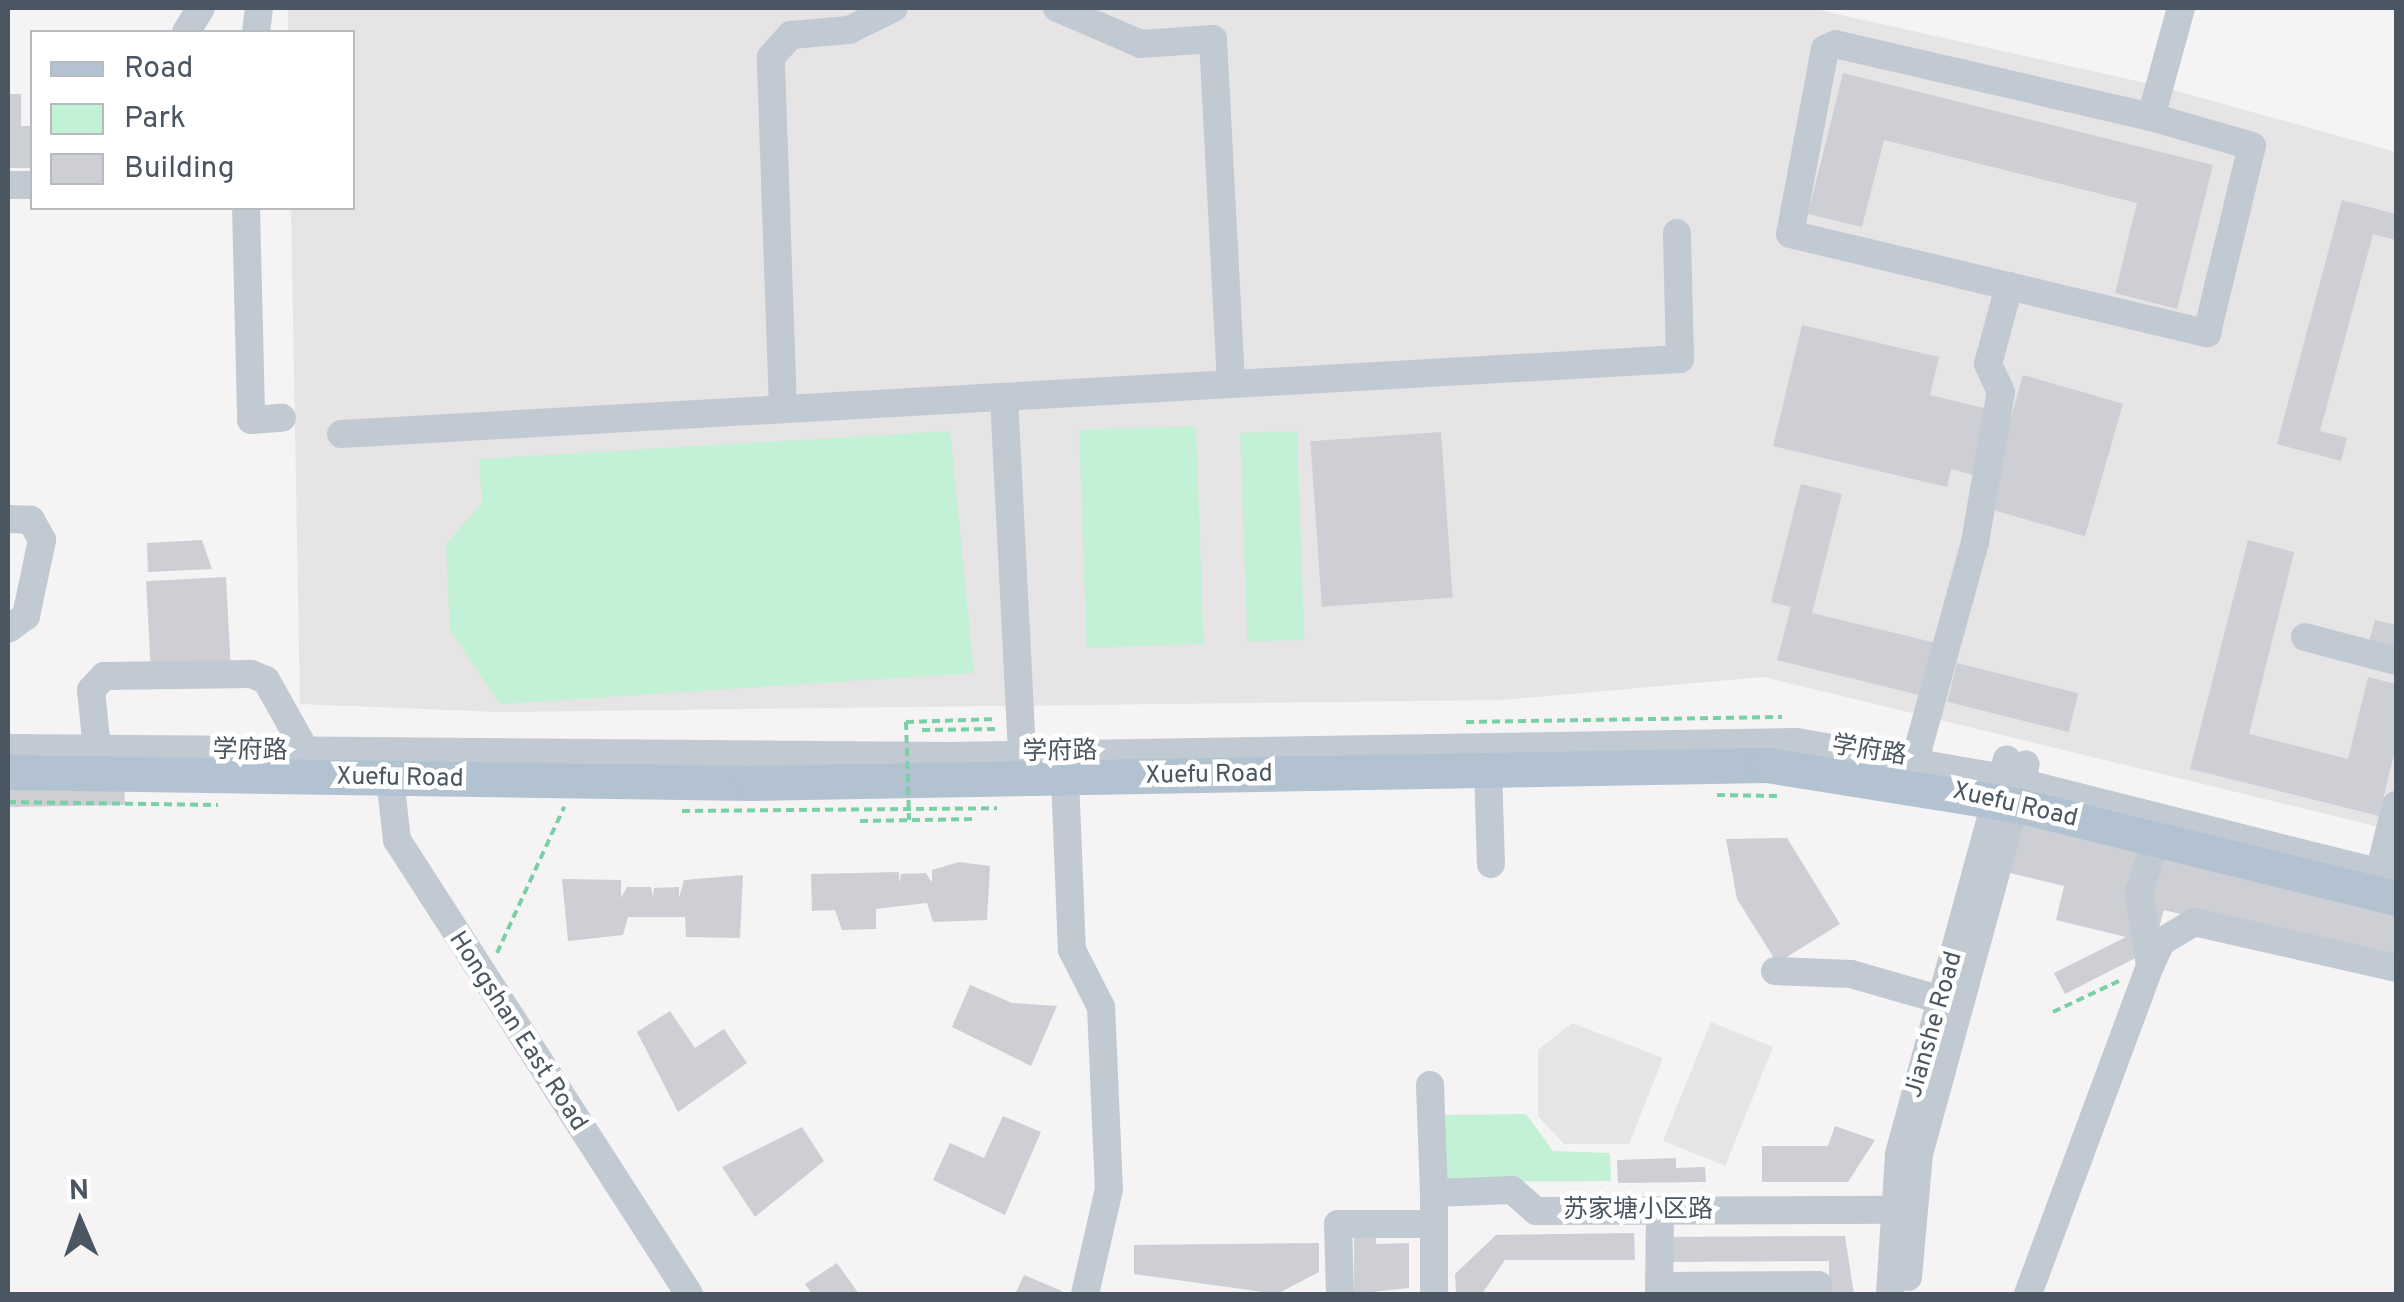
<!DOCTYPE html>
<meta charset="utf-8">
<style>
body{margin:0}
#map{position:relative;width:2404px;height:1302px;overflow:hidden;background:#f5f3f3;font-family:Overpass,"Noto Sans SC",sans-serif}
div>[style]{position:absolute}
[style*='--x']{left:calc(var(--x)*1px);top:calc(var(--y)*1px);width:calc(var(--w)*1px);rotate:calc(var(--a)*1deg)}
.education>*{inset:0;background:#e6e4e5;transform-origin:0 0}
.green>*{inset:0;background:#c3f1d5;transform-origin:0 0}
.building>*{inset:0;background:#cdcfd5;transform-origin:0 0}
.path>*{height:4px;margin-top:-2px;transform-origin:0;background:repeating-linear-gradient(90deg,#7ad0a6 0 8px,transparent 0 13px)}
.minor>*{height:28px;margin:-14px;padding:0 14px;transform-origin:14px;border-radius:14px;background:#c1cad2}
.major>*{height:35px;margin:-17.5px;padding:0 17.5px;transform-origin:17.5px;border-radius:17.5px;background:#b3c2d1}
.path-bridge>*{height:4px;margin-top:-2px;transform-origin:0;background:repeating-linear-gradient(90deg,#7ad0a6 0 8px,transparent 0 13px)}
span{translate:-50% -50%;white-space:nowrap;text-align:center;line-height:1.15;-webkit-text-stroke:9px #fff;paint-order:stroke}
.street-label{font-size:25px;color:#4a5661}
.frame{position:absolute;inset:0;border:10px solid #4a5661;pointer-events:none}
.legend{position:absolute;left:30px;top:30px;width:325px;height:180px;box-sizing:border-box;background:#fff;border:2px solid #b7bbc0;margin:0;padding:12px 18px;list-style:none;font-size:30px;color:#4a5661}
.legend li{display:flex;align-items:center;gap:20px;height:50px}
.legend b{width:50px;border:2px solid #b7bbc0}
.north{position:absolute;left:30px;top:1172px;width:100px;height:100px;-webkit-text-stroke:8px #fff;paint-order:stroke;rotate:358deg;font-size:28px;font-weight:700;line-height:40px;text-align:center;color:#4a5661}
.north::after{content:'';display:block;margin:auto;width:35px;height:45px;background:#4a5661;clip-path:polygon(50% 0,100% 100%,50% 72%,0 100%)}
</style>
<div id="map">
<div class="education">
<i style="clip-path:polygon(288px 8px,1810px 8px,2159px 86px,2396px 152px,2396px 831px,1764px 677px,1502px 700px,498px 712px,300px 704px,291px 208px,352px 208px,352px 32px,288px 32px)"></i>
<i style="left:1711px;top:1022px;width:67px;height:128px;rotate:22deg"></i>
<i style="clip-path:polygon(1572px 1023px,1663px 1058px,1629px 1144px,1564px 1144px,1538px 1116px,1538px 1050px)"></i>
</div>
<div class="green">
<i style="left:1196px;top:426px;width:218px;height:117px;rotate:88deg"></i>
<i style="clip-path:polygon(950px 431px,974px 673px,500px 704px,450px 631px,446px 544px,482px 503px,479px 459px)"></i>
<i style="left:1297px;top:431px;width:209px;height:57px;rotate:88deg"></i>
<i style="clip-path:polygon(1526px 1114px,1553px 1151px,1610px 1153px,1611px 1181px,1445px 1182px,1443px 1115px)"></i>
</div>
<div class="building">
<i style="clip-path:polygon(1843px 73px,2213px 165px,2177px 309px,2115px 293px,2137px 203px,1884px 140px,1862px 227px,1808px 214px)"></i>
<i style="clip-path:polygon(8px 94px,21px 94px,21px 126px,32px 126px,32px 168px,8px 168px)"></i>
<i style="clip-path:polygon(2342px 200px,2396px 214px,2396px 240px,2373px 234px,2320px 431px,2347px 438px,2341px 461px,2277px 444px)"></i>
<i style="clip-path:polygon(1802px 325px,1939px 357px,1930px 395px,1988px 409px,1973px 475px,1951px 469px,1947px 487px,1773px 446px)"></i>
<i style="left:2023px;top:375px;width:104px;height:138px;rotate:16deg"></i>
<i style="left:1441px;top:432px;width:166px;height:131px;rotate:86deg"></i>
<i style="clip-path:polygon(1801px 484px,1842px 494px,1812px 613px,1936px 643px,1923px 696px,1777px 660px,1791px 607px,1771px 602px)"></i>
<i style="clip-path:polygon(202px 540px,212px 569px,148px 572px,147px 543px)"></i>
<i style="clip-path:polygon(2248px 540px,2294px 552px,2249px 734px,2348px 759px,2368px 677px,2396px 684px,2396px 746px,2379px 816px,2190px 769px)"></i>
<i style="left:226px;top:577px;width:91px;height:80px;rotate:87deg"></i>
<i style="clip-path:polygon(2375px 620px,2396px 625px,2396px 648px,2369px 641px)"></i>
<i style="left:1957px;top:663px;width:125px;height:40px;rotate:14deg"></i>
<i style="left:124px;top:758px;width:47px;height:116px;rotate:89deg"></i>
<i style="clip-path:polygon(1999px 779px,2396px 879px,2396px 966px,2164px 910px,2153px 949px,2065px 994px,2054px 973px,2126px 937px,2056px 920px,2064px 886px,1981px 866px)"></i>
<i style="clip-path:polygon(1787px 838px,1840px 924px,1777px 963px,1737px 899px,1726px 839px)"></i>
<i style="clip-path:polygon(959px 862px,990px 866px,987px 920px,933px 922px,927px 903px,876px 909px,876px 929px,842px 930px,835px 910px,812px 911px,811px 874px,899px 872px,899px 883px,901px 874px,926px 873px,932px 883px,932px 870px)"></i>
<i style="clip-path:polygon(743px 875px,740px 938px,686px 937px,685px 917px,628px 917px,623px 935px,568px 941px,562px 879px,621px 880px,621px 898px,627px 887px,651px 887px,653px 898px,654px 888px,679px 887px,679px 898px,684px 880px)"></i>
<i style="clip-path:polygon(970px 985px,1012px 1003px,1057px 1006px,1031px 1066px,952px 1027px)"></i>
<i style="clip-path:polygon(670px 1011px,695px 1048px,724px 1029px,747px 1063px,678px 1112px,637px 1032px)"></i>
<i style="clip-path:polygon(1003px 1116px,1041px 1132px,1005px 1215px,933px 1180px,950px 1143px,984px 1158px)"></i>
<i style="clip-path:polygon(1835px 1126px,1875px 1140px,1848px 1182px,1762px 1182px,1762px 1146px,1828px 1146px)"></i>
<i style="clip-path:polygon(802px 1127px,824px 1161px,755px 1217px,722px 1167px)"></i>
<i style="clip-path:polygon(1676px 1158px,1676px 1168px,1705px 1167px,1706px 1182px,1618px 1183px,1617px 1160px)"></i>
<i style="clip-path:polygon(1354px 1230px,1376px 1230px,1376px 1244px,1409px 1243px,1409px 1288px,1354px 1294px)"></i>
<i style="clip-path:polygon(1634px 1233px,1635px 1260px,1505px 1260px,1482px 1294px,1456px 1294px,1455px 1274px,1496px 1235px)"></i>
<i style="clip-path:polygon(1845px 1236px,1854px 1294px,1829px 1294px,1829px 1261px,1666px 1262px,1666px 1237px)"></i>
<i style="clip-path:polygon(1319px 1243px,1319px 1272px,1277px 1294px,1134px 1274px,1134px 1245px)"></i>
<i style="clip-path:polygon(837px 1263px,859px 1294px,812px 1294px,805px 1284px)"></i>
<i style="clip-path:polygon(1024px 1275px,1062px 1291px,1060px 1294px,1015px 1294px)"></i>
</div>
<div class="path">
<i style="--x:906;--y:722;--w:91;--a:-1.9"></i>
<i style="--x:1466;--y:722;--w:316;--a:-0.9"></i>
<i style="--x:922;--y:730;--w:75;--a:-0.8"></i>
<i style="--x:1717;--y:795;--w:60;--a:1"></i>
<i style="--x:8;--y:802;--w:210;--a:0.8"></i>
<i style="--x:682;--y:811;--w:315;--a:-0.5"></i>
<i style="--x:860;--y:821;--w:116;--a:-1"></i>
<i style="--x:497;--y:953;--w:161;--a:-65.3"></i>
<i style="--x:2053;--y:1012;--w:73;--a:-25.2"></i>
</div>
<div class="minor">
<i style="--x:1057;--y:8;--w:91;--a:23.2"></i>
<i style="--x:1141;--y:44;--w:72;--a:-4"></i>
<i style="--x:1213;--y:39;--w:345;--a:87"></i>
<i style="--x:186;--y:32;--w:28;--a:-58"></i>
<i style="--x:256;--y:32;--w:24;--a:-83"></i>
<i style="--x:2151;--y:117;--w:323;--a:-167"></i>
<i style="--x:1836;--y:44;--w:12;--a:156"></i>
<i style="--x:1825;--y:49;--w:188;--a:100.7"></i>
<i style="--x:1790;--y:234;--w:429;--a:13.4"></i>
<i style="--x:2207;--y:333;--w:192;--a:-76.5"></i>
<i style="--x:2252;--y:146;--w:105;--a:-164"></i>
<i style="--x:2151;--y:117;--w:113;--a:-74.6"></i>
<i style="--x:8;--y:185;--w:24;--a:0"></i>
<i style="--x:246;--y:208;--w:212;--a:88.6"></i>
<i style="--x:251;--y:420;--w:31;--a:-4"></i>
<i style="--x:1004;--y:397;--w:357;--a:87.1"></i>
<i style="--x:783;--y:409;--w:352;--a:-92"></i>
<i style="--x:771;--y:57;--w:30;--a:-48"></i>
<i style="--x:791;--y:35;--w:58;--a:-4.9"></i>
<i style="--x:849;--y:30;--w:50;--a:-26.1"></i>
<i style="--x:341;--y:434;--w:1341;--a:-3.21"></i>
<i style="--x:1680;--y:359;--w:126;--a:-91.4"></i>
<i style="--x:8;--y:519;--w:23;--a:2"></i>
<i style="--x:31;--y:520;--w:23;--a:61"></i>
<i style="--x:42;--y:540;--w:78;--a:101.9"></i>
<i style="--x:26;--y:616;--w:22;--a:144"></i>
<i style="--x:2305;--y:637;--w:94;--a:14.8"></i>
<i style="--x:8;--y:748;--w:941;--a:0.49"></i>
<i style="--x:949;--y:756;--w:848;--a:-0.95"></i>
<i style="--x:1797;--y:742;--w:209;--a:9.9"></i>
<i style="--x:2003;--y:778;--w:405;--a:14.1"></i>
<i style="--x:97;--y:749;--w:59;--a:-95.8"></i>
<i style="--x:91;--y:690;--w:19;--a:-47"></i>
<i style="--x:104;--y:676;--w:147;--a:-0.8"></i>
<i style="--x:251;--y:674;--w:16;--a:22"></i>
<i style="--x:266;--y:680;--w:84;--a:60.7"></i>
<i style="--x:1915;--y:760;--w:226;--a:-74.6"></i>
<i style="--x:1975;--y:542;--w:152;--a:-80.2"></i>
<i style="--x:2001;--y:392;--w:31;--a:-115"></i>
<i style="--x:1988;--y:364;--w:81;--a:-74.9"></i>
<i style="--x:388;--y:761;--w:80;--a:83.5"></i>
<i style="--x:397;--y:840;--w:540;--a:57.25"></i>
<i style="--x:1488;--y:770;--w:94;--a:88.2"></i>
<i style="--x:1065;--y:778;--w:172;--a:87.7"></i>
<i style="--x:1072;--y:950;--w:64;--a:63"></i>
<i style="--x:1101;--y:1007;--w:182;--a:87.5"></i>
<i style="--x:1109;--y:1189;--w:108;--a:102.9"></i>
<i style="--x:2379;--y:873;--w:70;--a:-76"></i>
<i style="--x:2150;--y:966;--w:26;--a:-65"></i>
<i style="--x:2161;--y:942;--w:39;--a:-31"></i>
<i style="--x:2194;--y:922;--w:207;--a:12.8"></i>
<i style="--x:1775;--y:971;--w:76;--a:2.3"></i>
<i style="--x:1851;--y:974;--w:94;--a:16.1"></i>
<i style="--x:1430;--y:1085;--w:108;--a:87.9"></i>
<i style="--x:1908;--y:1277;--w:123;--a:-84.9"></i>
<i style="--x:1919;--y:1154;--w:404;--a:-74.7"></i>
<i style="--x:1659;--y:1286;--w:159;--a:-0.4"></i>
<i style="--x:1818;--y:1285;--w:9;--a:90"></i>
<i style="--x:1340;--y:1294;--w:70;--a:-91.6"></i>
<i style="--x:1338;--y:1224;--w:96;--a:0"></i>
<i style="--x:1434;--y:1294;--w:101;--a:-90"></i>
<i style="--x:1434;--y:1193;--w:78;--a:-2.2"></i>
<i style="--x:1512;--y:1190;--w:32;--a:41"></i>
<i style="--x:1536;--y:1211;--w:355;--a:-0.2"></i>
<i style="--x:1659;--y:1294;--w:84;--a:-89.3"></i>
<i style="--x:1890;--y:1294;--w:140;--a:-86.3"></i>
<i style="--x:1899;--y:1154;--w:409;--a:-74.7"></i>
<i style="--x:2028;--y:1294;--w:350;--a:-69.6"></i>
<i style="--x:2150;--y:966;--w:75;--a:-98.5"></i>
<i style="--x:2139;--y:892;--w:54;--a:-71.6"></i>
</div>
<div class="major">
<i style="--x:8;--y:772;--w:744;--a:0.85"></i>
<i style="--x:752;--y:783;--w:1015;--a:-1.02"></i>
<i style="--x:1767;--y:765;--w:253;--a:9.1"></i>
<i style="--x:2017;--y:805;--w:390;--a:13.8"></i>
</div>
<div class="path-bridge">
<i style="--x:906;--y:722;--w:98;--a:88.2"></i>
</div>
<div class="street-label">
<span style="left:250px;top:752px;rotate:1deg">学府路</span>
<span style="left:1869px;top:752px;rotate:9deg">学府路</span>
<span style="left:1060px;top:753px;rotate:-1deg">学府路</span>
<span style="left:1209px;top:776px;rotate:-1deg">Xuefu Road</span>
<span style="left:400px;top:779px;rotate:1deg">Xuefu Road</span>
<span style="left:2015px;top:806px;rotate:13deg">Xuefu Road</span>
<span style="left:1935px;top:1025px;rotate:-74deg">Jianshe Road</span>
<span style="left:517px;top:1032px;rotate:57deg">Hongshan East Road</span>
<span style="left:1638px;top:1211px">苏家塘小区路</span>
</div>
<div class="frame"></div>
<ul class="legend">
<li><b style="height:12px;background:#b3c2d1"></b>Road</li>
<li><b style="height:28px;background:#c3f1d5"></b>Park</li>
<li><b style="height:28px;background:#cdcfd5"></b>Building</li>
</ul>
<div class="north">N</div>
</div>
